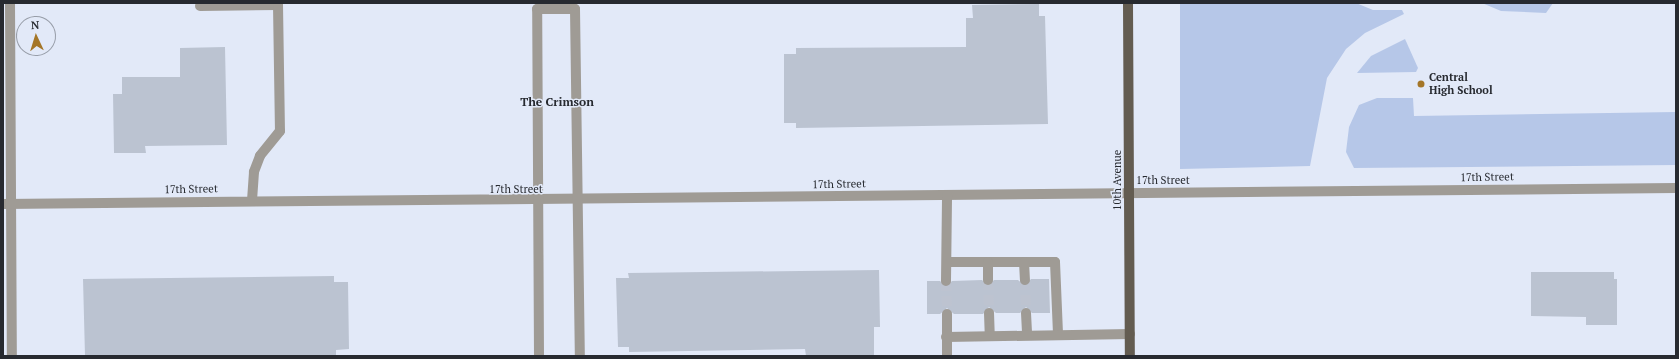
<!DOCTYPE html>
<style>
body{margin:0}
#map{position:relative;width:1679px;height:359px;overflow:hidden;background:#e2e9f8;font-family:"PT Serif",serif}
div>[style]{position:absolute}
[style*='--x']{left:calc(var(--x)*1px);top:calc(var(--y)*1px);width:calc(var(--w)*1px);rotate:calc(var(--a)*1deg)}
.green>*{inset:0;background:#b6c7e8}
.building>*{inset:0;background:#bbc3d1}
.minor-tunnel>*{height:10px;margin-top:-5px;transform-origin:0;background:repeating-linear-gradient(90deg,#bdc3d0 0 10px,transparent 0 15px)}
.minor>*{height:10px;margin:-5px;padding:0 5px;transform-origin:5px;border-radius:5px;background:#9f9b95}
.major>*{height:10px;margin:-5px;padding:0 5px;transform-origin:5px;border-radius:5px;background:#635c51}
.dots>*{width:11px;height:11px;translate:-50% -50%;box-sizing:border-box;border:2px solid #e2e9f8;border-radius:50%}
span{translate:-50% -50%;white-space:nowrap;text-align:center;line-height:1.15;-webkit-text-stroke:3px #e2e9f8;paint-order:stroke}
.poi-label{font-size:11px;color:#272a30;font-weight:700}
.left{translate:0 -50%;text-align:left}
.street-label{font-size:11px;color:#272a30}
.neighbourhood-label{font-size:12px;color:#272a30;font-weight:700}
.frame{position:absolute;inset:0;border:4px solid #272a30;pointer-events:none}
.north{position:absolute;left:16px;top:16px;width:40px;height:40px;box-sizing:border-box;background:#e2e9f8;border:1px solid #979da8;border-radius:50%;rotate:356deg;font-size:11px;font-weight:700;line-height:16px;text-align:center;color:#272a30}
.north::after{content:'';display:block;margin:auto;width:14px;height:18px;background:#a47628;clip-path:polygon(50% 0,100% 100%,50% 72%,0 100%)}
</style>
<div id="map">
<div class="green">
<i style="clip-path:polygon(1180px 3px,1356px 3px,1373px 10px,1402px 10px,1404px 14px,1365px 33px,1346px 49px,1327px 78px,1310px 166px,1180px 169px)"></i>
<i style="clip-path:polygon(1482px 3px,1553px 3px,1546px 13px,1501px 11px)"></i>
<i style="clip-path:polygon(1405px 39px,1418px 68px,1416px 72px,1357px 73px,1371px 56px)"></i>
<i style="clip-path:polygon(1377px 98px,1413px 98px,1414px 116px,1676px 112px,1676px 165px,1354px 168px,1346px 152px,1349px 127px,1359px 105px)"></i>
</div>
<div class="building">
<i style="clip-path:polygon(1039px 4px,1039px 16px,1045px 16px,1048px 124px,796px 128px,796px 123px,784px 123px,784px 54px,796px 54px,796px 48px,966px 47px,966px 18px,973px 18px,972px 5px)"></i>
<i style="clip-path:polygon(225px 47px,227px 145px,145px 146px,146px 153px,114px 153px,113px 94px,122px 94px,122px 77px,180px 77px,180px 48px)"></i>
<i style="clip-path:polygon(879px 270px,880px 327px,874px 327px,874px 356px,806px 356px,805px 349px,629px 352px,629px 347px,618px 347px,616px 278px,629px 278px,628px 273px)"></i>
<i style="clip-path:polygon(1531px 272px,1614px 272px,1614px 279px,1617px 279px,1617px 325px,1586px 325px,1586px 317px,1531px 316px)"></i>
<i style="clip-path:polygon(334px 276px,334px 282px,348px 282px,349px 349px,336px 350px,336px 356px,85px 356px,83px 279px)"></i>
<i style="clip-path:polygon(1031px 279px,1049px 279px,1050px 313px,1032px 313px,1026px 307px,1020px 313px,996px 313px,989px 307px,983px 314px,954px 314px,947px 308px,940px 314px,927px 314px,927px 281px,940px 281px,946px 287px,952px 281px,982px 280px,988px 286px,994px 280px,1018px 280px,1025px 286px)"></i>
</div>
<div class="minor-tunnel">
<i style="--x:988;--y:280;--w:33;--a:88"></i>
<i style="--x:1025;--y:280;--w:33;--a:88"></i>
<i style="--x:946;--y:281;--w:33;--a:88"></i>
</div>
<div class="minor">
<i style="--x:10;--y:3;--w:353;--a:89.7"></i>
<i style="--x:200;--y:6;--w:78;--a:-0.7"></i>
<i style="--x:278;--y:5;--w:126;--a:89.1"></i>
<i style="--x:280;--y:131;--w:32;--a:129"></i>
<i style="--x:260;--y:156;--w:17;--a:111"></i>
<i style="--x:254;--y:172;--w:29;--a:94"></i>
<i style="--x:3;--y:204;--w:1673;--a:-0.55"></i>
<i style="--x:947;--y:262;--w:108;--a:0"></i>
<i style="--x:1055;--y:262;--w:72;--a:87.6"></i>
<i style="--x:988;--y:262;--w:18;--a:90"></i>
<i style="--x:1024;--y:262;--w:18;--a:87"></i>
<i style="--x:946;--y:281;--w:86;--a:-89.3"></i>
<i style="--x:989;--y:313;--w:23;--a:88"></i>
<i style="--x:1026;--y:313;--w:22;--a:87"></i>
<i style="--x:946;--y:337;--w:184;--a:-0.9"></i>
<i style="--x:539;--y:356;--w:347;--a:-90.3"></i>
<i style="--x:537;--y:9;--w:38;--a:0"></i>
<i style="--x:575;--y:9;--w:347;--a:89.2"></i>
<i style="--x:947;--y:356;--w:42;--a:-90"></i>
</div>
<div class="major">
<i style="--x:1128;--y:3;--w:353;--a:89.7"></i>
</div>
<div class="dots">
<i style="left:1421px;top:84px;background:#a47628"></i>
</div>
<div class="poi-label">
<span class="left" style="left:1429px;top:84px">Central<br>High School</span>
</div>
<div class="street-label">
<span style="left:1487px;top:177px;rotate:-1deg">17th Street</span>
<span style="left:1117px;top:180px;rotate:-90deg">10th Avenue</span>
<span style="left:1163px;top:180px">17th Street</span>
<span style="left:839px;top:184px;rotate:-1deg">17th Street</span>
<span style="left:191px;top:189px;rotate:-1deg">17th Street</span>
<span style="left:516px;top:189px">17th Street</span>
</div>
<div class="neighbourhood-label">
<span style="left:557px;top:102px">The Crimson</span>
</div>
<div class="frame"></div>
<div class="north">N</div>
</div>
